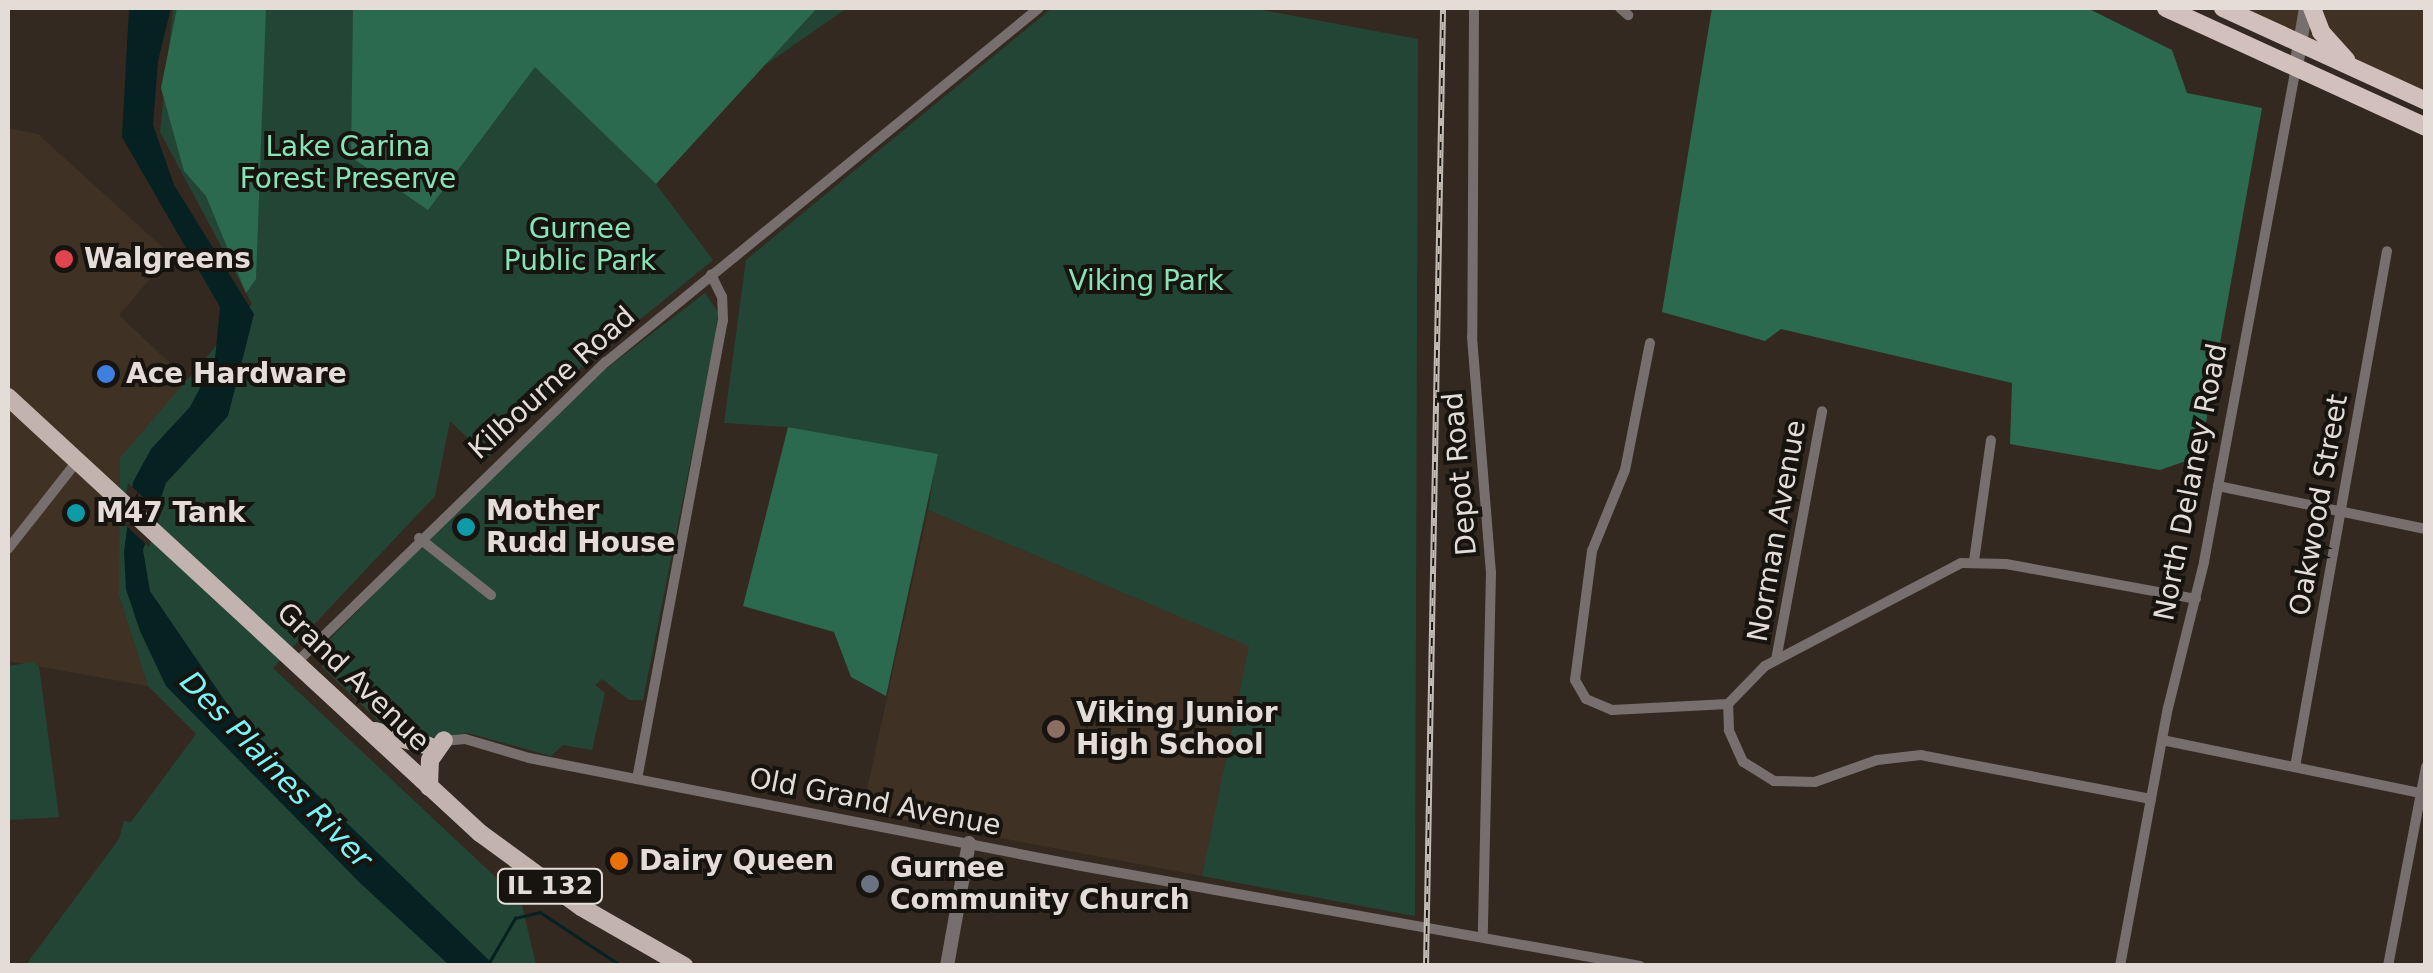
<!DOCTYPE html>
<style>
body{margin:0}
#map{position:relative;width:2433px;height:973px;overflow:hidden;background:#332920;font-family:"DejaVu Sans",sans-serif}
div>[style]{position:absolute}
[style*='--x']{left:calc(var(--x)*1px);top:calc(var(--y)*1px);width:calc(var(--w)*1px);rotate:calc(var(--a)*1deg)}
.built>*{inset:0;background:#3f3123}
.green>*{inset:0;background:#234535}
.forest>*{inset:0;background:#2b6a4e}
.water>*{inset:0;background:#062121}
.pier>*{inset:0;background:#332920}
.stream>*{height:2.5px;margin:-1.25px;padding:0 1.25px;transform-origin:1.25px;border-radius:1.25px;background:#062121}
.minor>*{height:10px;margin:-5px;padding:0 5px;transform-origin:5px;border-radius:5px;background:#776f6d}
.tertiary>*{height:14px;margin:-7px;padding:0 7px;transform-origin:7px;border-radius:7px;background:#776f6d}
.primary>*{height:18px;margin:-9px;padding:0 9px;transform-origin:9px;border-radius:9px;background:#c3b3af}
.trunk>*{height:18px;margin:-9px;padding:0 9px;transform-origin:9px;border-radius:9px;background:#d2c0bc}
.rail>*{height:6px;margin-top:-3px;transform-origin:0;background:repeating-linear-gradient(90deg,#17130f 0 8px,#c2bbb4 0 16px);box-sizing:border-box;border-block:2px solid #c2bbb4}
.dots>*{width:28px;height:28px;translate:-50% -50%;box-sizing:border-box;border:5px solid #17130f;border-radius:50%}
span{translate:-50% -50%;white-space:nowrap;text-align:center;line-height:1.15;-webkit-text-stroke:8px #17130f;paint-order:stroke}
.shield-label span{padding:2px 8px;background:#17130f;border:2px solid;border-radius:8px;-webkit-text-stroke-width:0}
.shield-label{font-size:25px;color:#e4ddd7;font-weight:700}
.park-label{font-size:28px;color:#87e4b7}
.poi-label{font-size:28px;color:#e4ddd7;font-weight:700}
.left{translate:0 -50%;text-align:left}
.street-label{font-size:28px;color:#e4ddd7}
.water-label{font-size:30px;color:#7af4f6;font-style:italic}
.frame{position:absolute;inset:0;border:10px solid #e4ddd7;pointer-events:none}
</style>
<div id="map">
<div class="built">
<i style="clip-path:polygon(2223px 8px,2425px 8px,2425px 101px)"></i>
<i style="clip-path:polygon(8px 128px,38px 134px,171px 255px,119px 315px,191px 383px,119px 596px,148px 686px,8px 661px)"></i>
<i style="clip-path:polygon(928px 510px,1250px 646px,1202px 876px,862px 812px)"></i>
</div>
<div class="green">
<i style="clip-path:polygon(173px 8px,847px 8px,635px 156px,527px 54px,520px 85px,535px 66px,656px 184px,713px 260px,567px 379px,488px 457px,450px 421px,435px 496px,273px 668px,521px 901px,536px 965px,25px 966px,119px 839px,124px 821px,131px 822px,196px 734px,148px 686px,119px 596px,120px 458px,252px 304px,160px 132px)"></i>
<i style="clip-path:polygon(1052px 8px,1251px 8px,1418px 39px,1415px 916px,1202px 876px,1249px 646px,928px 510px,937px 454px,788px 427px,724px 423px,746px 260px)"></i>
<i style="clip-path:polygon(705px 293px,718px 312px,714px 343px,643px 700px,629px 700px,602px 679px,595px 685px,605px 693px,592px 750px,563px 745px,551px 756px,468px 733px,429px 738px,388px 730px,322px 667px,323px 646px,520px 447px,603px 371px)"></i>
<i style="clip-path:polygon(33px 662px,39px 666px,59px 817px,8px 820px,8px 666px)"></i>
</div>
<div class="forest">
<i style="clip-path:polygon(177px 8px,266px 8px,256px 279px,246px 293px,206px 196px,184px 171px,161px 88px)"></i>
<i style="clip-path:polygon(353px 8px,817px 8px,656px 184px,535px 67px,428px 210px,351px 157px)"></i>
<i style="clip-path:polygon(1712px 8px,2087px 8px,2172px 50px,2187px 93px,2262px 108px,2200px 456px,2160px 470px,2010px 444px,2012px 383px,1781px 329px,1765px 341px,1662px 312px)"></i>
<i style="clip-path:polygon(788px 427px,938px 454px,886px 696px,851px 677px,834px 632px,743px 606px)"></i>
</div>
<div class="water">
<i style="clip-path:polygon(129px 8px,171px 8px,158px 61px,153px 125px,174px 185px,254px 314px,228px 416px,166px 483px,143px 550px,150px 591px,234px 714px,494px 965px,449px 965px,359px 882px,166px 686px,140px 631px,126px 589px,124px 552px,133px 482px,151px 449px,190px 407px,215px 359px,220px 307px,122px 137px)"></i>
</div>
<div class="pier">
<i style="clip-path:polygon(128px 483px,161px 513px,149px 547px,122px 522px)"></i>
</div>
<div class="stream">
<i style="--x:487;--y:966;--w:56;--a:-59.7"></i>
<i style="--x:515;--y:918;--w:26;--a:-13"></i>
<i style="--x:540;--y:912;--w:98;--a:33.4"></i>
</div>
<div class="minor">
<i style="--x:1474;--y:8;--w:329;--a:90.3"></i>
<i style="--x:1472;--y:337;--w:236;--a:85.4"></i>
<i style="--x:1491;--y:572;--w:364;--a:91.3"></i>
<i style="--x:1620;--y:8;--w:11;--a:41"></i>
<i style="--x:1650;--y:343;--w:129;--a:101.1"></i>
<i style="--x:1625;--y:470;--w:87;--a:112.2"></i>
<i style="--x:1592;--y:551;--w:130;--a:97.5"></i>
<i style="--x:1575;--y:680;--w:22;--a:60"></i>
<i style="--x:1586;--y:699;--w:28;--a:23"></i>
<i style="--x:1612;--y:710;--w:116;--a:-3"></i>
<i style="--x:2218;--y:486;--w:212;--a:11.7"></i>
<i style="--x:419;--y:538;--w:92;--a:38.4"></i>
<i style="--x:8;--y:549;--w:113;--a:-51.8"></i>
<i style="--x:1974;--y:561;--w:122;--a:-82"></i>
<i style="--x:1776;--y:660;--w:253;--a:-79.5"></i>
<i style="--x:298;--y:661;--w:429;--a:-44.2"></i>
<i style="--x:606;--y:362;--w:559;--a:-39.27"></i>
<i style="--x:2162;--y:740;--w:264;--a:11.6"></i>
<i style="--x:443;--y:741;--w:22;--a:-5"></i>
<i style="--x:465;--y:739;--w:67;--a:16.5"></i>
<i style="--x:529;--y:758;--w:557;--a:11.07"></i>
<i style="--x:1076;--y:865;--w:573;--a:10.15"></i>
<i style="--x:2295;--y:767;--w:524;--a:-79.89"></i>
<i style="--x:637;--y:779;--w:466;--a:-79.4"></i>
<i style="--x:723;--y:321;--w:24;--a:-92"></i>
<i style="--x:722;--y:297;--w:25;--a:-116"></i>
<i style="--x:2151;--y:799;--w:234;--a:-169.2"></i>
<i style="--x:1921;--y:755;--w:44;--a:173.5"></i>
<i style="--x:1877;--y:760;--w:66;--a:160.5"></i>
<i style="--x:1815;--y:782;--w:41;--a:-178.6"></i>
<i style="--x:1774;--y:781;--w:36;--a:-148"></i>
<i style="--x:1743;--y:762;--w:35;--a:-114"></i>
<i style="--x:1729;--y:730;--w:26;--a:-92"></i>
<i style="--x:1728;--y:704;--w:53;--a:-45.8"></i>
<i style="--x:1765;--y:666;--w:221;--a:-27.7"></i>
<i style="--x:1961;--y:563;--w:45;--a:1.3"></i>
<i style="--x:2006;--y:564;--w:193;--a:10.4"></i>
<i style="--x:2120;--y:966;--w:262;--a:-79.5"></i>
<i style="--x:2168;--y:708;--w:150;--a:-76.1"></i>
<i style="--x:2204;--y:562;--w:503;--a:-79.47"></i>
<i style="--x:2388;--y:966;--w:203;--a:-79.2"></i>
</div>
<div class="tertiary">
<i style="--x:2296;--y:67;--w:60;--a:-80.4"></i>
<i style="--x:947;--y:966;--w:125;--a:-79.9"></i>
</div>
<div class="primary">
<i style="--x:8;--y:397;--w:643;--a:42.73"></i>
<i style="--x:480;--y:833;--w:125;--a:36.2"></i>
<i style="--x:581;--y:907;--w:119;--a:29.8"></i>
<i style="--x:375;--y:731;--w:56;--a:15.5"></i>
<i style="--x:429;--y:787;--w:27;--a:-88"></i>
<i style="--x:430;--y:760;--w:24;--a:-55"></i>
</div>
<div class="trunk">
<i style="--x:2166;--y:8;--w:286;--a:24.6"></i>
<i style="--x:2223;--y:8;--w:223;--a:24.6"></i>
<i style="--x:2312;--y:8;--w:26;--a:69"></i>
<i style="--x:2321;--y:32;--w:38;--a:48"></i>
</div>
<div class="rail">
<i style="--x:1426;--y:966;--w:958;--a:-88.98"></i>
</div>
<div class="dots">
<i style="left:64px;top:259px;background:#e0444e"></i>
<i style="left:106px;top:374px;background:#3f7fe0"></i>
<i style="left:76px;top:513px;background:#0f9aa8"></i>
<i style="left:466px;top:527px;background:#0f9aa8"></i>
<i style="left:1056px;top:729px;background:#8d6e63"></i>
<i style="left:619px;top:861px;background:#e8710a"></i>
<i style="left:870px;top:884px;background:#6b7280"></i>
</div>
<div class="shield-label">
<span style="left:550px;top:886px">IL 132</span>
</div>
<div class="park-label">
<span style="left:348px;top:163px">Lake Carina<br>Forest Preserve</span>
<span style="left:580px;top:245px">Gurnee<br>Public Park</span>
<span style="left:1146px;top:281px">Viking Park</span>
</div>
<div class="poi-label">
<span class="left" style="left:84px;top:259px">Walgreens</span>
<span class="left" style="left:126px;top:374px">Ace Hardware</span>
<span class="left" style="left:486px;top:527px">Mother<br>Rudd House</span>
<span class="left" style="left:96px;top:513px">M47 Tank</span>
<span class="left" style="left:1076px;top:729px">Viking Junior<br>High School</span>
<span class="left" style="left:639px;top:861px">Dairy Queen</span>
<span class="left" style="left:890px;top:884px">Gurnee<br>Community Church</span>
</div>
<div class="street-label">
<span style="left:552px;top:383px;rotate:-42deg">Kilbourne Road</span>
<span style="left:1460px;top:474px;rotate:-95deg">Depot Road</span>
<span style="left:2191px;top:482px;rotate:-79deg">North Delaney Road</span>
<span style="left:2319px;top:505px;rotate:-80deg">Oakwood Street</span>
<span style="left:1777px;top:531px;rotate:-80deg">Norman Avenue</span>
<span style="left:353px;top:677px;rotate:44deg">Grand Avenue</span>
<span style="left:875px;top:802px;rotate:11deg">Old Grand Avenue</span>
</div>
<div class="water-label">
<span style="left:276px;top:770px;rotate:46deg">Des Plaines River</span>
</div>
<div class="frame"></div>
</div>
